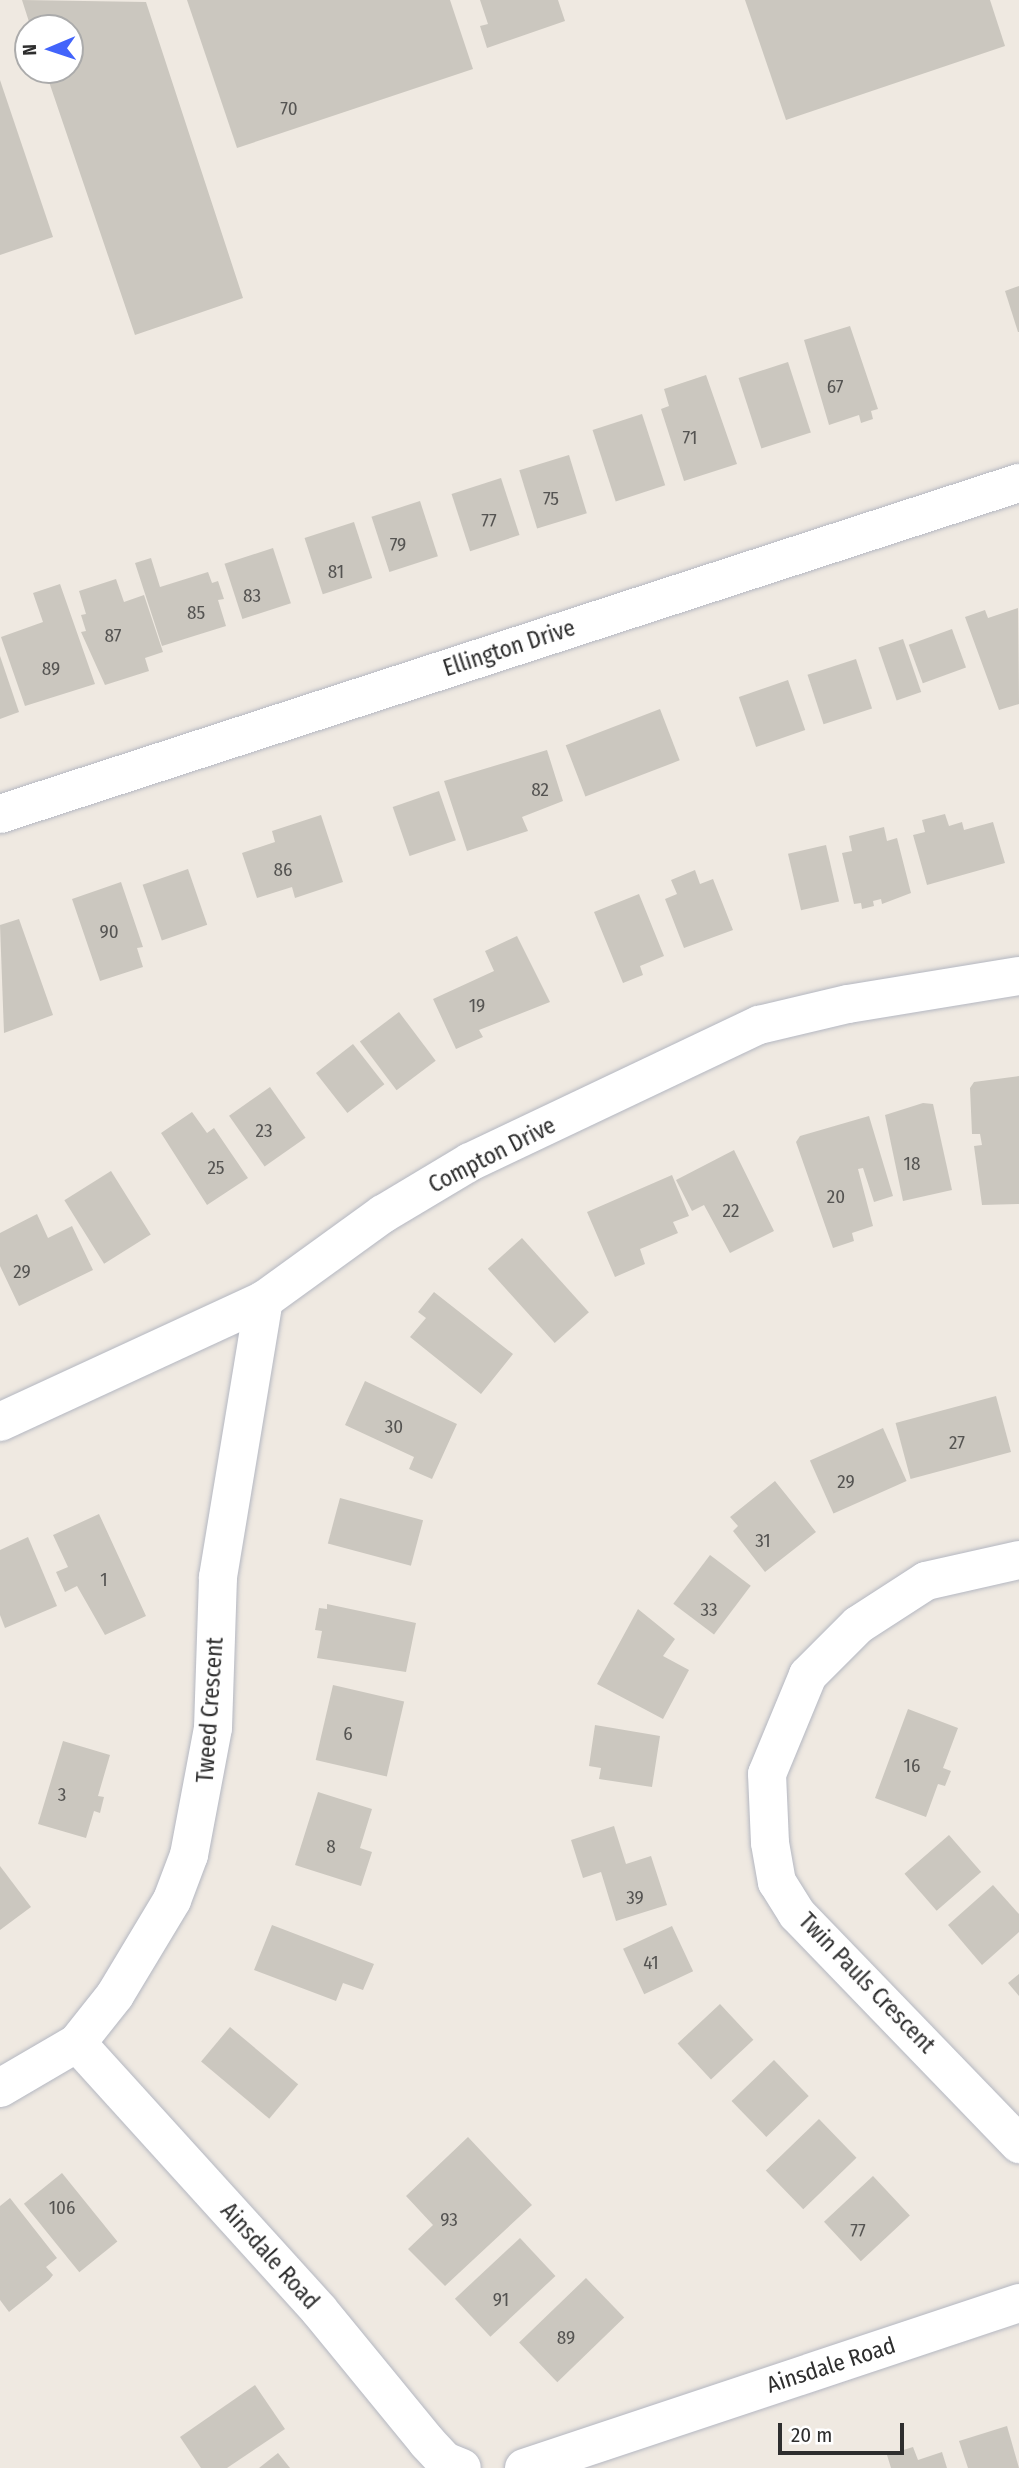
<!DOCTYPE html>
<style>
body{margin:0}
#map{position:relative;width:1019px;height:2468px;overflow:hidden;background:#efe9e1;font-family:"Fira Sans Condensed",sans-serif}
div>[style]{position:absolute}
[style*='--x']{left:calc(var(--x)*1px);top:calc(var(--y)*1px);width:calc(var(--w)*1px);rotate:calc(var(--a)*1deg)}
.building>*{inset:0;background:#cbc7bf;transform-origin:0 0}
.roads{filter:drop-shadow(0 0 2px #b4b7c1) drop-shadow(0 0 2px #b4b7c1)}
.minor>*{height:38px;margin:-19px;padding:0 19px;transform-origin:19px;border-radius:19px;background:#fff}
span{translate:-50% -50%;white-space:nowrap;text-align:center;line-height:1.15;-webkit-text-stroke:5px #fff;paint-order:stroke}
.number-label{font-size:19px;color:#555452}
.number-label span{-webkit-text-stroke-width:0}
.street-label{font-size:23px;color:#2e2e2e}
.north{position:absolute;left:14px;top:14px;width:70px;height:70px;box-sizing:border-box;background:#fff;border:2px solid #ababab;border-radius:50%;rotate:268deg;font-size:19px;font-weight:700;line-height:28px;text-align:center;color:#2e2e2e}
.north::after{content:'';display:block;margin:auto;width:24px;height:32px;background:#4264fb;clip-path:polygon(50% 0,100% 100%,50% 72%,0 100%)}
.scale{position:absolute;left:778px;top:2423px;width:126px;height:32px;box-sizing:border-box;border:4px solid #2e2e2e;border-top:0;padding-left:9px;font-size:21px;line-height:24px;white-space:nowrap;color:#2e2e2e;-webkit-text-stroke:5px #fff;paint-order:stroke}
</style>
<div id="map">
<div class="building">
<i style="clip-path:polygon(22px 0,146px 2px,243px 298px,135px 335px,45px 70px,70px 70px,70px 28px,31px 28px)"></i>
<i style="clip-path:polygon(187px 0,450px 0,473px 69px,237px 148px)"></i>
<i style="clip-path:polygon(480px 0,558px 0,565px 21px,487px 48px,480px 26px,488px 24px)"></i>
<i style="clip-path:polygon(745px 0,990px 0,1005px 46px,786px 120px)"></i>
<i style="clip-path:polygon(0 80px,53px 237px,0 255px)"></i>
<i style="clip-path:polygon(1019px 286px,1019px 332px,1018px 332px,1005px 291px)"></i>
<i style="clip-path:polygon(850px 326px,878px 409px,871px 411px,873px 419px,861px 423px,859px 415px,829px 425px,804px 340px)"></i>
<i style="left:788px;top:362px;width:74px;height:52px;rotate:72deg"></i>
<i style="clip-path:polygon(706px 375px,737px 464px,684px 481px,661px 409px,669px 406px,664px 389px)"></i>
<i style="left:642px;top:414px;width:75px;height:52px;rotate:72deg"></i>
<i style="left:569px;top:455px;width:61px;height:52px;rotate:73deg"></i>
<i style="left:501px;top:478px;width:60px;height:52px;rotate:72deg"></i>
<i style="left:420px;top:501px;width:58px;height:51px;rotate:72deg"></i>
<i style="left:354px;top:522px;width:59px;height:52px;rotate:72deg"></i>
<i style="left:273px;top:548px;width:58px;height:51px;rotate:72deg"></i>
<i style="clip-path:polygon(151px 558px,160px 587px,208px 572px,212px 583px,218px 581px,224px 599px,218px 600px,226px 626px,162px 646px,135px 563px)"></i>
<i style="clip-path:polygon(116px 579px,124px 602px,144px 595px,163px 652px,145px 658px,149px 671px,105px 685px,81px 632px,86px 631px,81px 615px,86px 614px,79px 591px)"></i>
<i style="clip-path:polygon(60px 584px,95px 684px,25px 706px,1px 637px,43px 622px,33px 593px)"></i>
<i style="clip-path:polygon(1018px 608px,1019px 704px,999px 710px,965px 617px,985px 610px,988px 618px)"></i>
<i style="left:952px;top:629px;width:41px;height:46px;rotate:70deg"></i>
<i style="left:903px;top:639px;width:56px;height:26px;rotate:71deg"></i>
<i style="clip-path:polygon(0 656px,19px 712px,0 719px)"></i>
<i style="left:856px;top:659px;width:52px;height:51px;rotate:72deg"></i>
<i style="left:788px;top:680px;width:53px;height:52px;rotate:71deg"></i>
<i style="left:660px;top:709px;width:55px;height:101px;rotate:69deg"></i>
<i style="clip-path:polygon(547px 750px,563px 801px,522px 817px,528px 831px,467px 851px,444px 781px)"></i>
<i style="left:439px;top:791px;width:52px;height:49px;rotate:71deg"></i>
<i style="clip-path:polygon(945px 814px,949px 826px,962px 822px,964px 830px,993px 822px,1005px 863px,927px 885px,913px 835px,925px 832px,922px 820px)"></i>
<i style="clip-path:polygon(321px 815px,343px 882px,295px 898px,292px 887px,257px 898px,242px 853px,275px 842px,272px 831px)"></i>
<i style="clip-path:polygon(884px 827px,887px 841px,897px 838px,911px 893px,882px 904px,881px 899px,873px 901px,874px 906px,862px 909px,861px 903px,854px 904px,842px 853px,852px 851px,849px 836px)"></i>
<i style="left:826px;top:845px;width:58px;height:39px;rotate:77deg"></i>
<i style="left:188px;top:869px;width:59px;height:48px;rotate:71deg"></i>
<i style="clip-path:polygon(695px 870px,700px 884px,713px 879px,733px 930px,684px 948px,665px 899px,677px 894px,671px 880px)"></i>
<i style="clip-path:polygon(121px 882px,143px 947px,137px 948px,143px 967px,100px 981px,72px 899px)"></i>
<i style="clip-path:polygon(639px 894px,664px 956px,640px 966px,643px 975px,623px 983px,594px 912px)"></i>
<i style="clip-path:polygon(19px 919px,53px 1015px,4px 1033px,0 925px)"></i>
<i style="clip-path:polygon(517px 936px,550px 1002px,479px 1030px,483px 1037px,456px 1049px,433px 999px,494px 971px,485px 951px)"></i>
<i style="left:399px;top:1012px;width:61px;height:49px;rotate:53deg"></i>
<i style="left:353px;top:1044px;width:51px;height:47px;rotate:52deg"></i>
<i style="clip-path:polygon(1019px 1076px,1019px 1204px,982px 1205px,974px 1146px,982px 1145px,980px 1134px,972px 1134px,970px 1088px,974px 1082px)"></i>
<i style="left:270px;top:1087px;width:62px;height:50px;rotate:55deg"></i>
<i style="clip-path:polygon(923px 1103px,933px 1104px,952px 1190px,903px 1201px,885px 1115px)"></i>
<i style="clip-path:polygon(192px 1112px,207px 1133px,214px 1128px,248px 1178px,207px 1205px,161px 1133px)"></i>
<i style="clip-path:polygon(869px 1116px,893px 1196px,874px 1202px,863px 1168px,858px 1169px,873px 1226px,852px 1233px,854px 1241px,833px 1248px,796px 1142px,800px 1136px)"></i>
<i style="clip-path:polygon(734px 1150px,774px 1231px,730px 1253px,704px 1205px,692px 1211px,676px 1180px)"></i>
<i style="left:111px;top:1171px;width:75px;height:55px;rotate:58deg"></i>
<i style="clip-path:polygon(672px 1175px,689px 1216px,673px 1222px,678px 1233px,640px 1249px,645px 1264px,615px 1277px,587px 1212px)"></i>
<i style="clip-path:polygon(37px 1214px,48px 1238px,72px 1226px,93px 1270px,19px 1306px,0 1266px,0 1233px)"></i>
<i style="left:522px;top:1238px;width:100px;height:46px;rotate:48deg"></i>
<i style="clip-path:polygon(434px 1292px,513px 1354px,481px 1394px,410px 1337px,426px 1318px,418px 1312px)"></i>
<i style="clip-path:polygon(365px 1381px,457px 1424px,432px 1479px,409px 1469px,414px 1457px,345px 1425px)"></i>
<i style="left:996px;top:1396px;width:58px;height:104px;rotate:75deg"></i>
<i style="left:883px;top:1428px;width:58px;height:80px;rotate:66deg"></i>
<i style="clip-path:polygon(775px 1481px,816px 1532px,765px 1572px,733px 1531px,738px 1526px,730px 1517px)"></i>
<i style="left:340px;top:1498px;width:86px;height:47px;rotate:15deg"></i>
<i style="clip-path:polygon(99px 1514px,146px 1616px,105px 1635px,77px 1586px,65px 1592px,56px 1572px,68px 1567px,53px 1535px)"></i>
<i style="clip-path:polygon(28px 1537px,57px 1606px,5px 1628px,0 1615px,0 1550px)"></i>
<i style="left:710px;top:1555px;width:51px;height:61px;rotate:37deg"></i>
<i style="clip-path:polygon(327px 1604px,416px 1623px,406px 1672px,317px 1658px,322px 1631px,315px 1630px,319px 1608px,327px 1609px)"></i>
<i style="clip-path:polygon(638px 1609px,675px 1639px,663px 1656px,689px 1670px,663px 1719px,597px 1684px)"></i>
<i style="left:333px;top:1685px;width:73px;height:77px;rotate:13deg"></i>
<i style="clip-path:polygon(908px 1709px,958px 1728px,943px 1768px,951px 1771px,945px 1786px,938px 1784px,926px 1817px,875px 1798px)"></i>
<i style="clip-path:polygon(595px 1725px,660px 1736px,652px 1787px,599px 1779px,601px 1768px,589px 1766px)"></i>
<i style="clip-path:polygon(63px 1741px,110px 1755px,98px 1796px,104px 1797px,100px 1813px,94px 1811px,86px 1838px,38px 1824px)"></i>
<i style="clip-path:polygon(318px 1792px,372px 1809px,360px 1848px,372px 1852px,361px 1886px,295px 1865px)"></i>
<i style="clip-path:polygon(614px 1826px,626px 1864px,651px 1856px,667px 1905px,616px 1921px,601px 1872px,583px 1878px,571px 1840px)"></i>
<i style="left:949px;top:1835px;width:49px;height:59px;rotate:49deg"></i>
<i style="clip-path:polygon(0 1866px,31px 1907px,0 1930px)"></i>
<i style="clip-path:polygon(993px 1885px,1019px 1914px,1019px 1932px,982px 1965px,948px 1925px)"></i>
<i style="clip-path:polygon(272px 1925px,374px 1964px,363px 1990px,343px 1983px,336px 2001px,254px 1970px)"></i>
<i style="left:672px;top:1926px;width:50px;height:54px;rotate:65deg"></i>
<i style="clip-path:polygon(1019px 1974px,1019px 1996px,1008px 1983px)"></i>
<i style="left:720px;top:2004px;width:49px;height:58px;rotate:47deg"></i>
<i style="left:230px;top:2027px;width:89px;height:45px;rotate:40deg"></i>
<i style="left:774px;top:2060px;width:50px;height:59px;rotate:46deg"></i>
<i style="left:819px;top:2119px;width:54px;height:74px;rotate:46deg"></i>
<i style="clip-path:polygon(468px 2137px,532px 2205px,445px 2286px,408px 2249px,433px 2225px,406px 2196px)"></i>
<i style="left:62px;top:2173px;width:88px;height:49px;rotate:51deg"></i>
<i style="left:873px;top:2176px;width:54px;height:67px;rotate:47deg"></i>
<i style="clip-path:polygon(10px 2198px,57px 2258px,46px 2267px,53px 2275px,49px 2280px,9px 2312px,0 2300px,0 2206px)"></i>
<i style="left:520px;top:2238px;width:52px;height:89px;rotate:47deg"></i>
<i style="left:586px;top:2278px;width:55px;height:93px;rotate:46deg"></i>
<i style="clip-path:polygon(255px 2385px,285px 2429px,227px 2468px,201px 2468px,180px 2437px)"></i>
<i style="clip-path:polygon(1007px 2426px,1019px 2468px,968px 2468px,959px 2441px)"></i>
<i style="clip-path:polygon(913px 2447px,918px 2460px,942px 2452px,947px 2468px,891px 2468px,887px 2455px)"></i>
<i style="clip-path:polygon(278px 2453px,290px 2468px,259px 2468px)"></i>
</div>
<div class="roads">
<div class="minor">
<i style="--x:0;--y:814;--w:1071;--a:-18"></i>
<i style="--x:0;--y:1422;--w:291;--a:-24.8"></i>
<i style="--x:264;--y:1300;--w:147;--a:-35.9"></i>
<i style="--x:383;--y:1214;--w:101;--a:-30.9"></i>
<i style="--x:470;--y:1162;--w:320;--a:-25.4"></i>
<i style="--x:759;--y:1025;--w:91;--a:-13.3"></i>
<i style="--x:848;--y:1004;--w:173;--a:-9.3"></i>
<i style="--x:1019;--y:1560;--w:95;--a:167.3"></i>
<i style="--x:926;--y:1581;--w:81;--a:147.1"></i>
<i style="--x:858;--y:1625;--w:71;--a:135"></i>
<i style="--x:808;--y:1675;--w:107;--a:112.5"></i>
<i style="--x:767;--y:1774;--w:69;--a:87.5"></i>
<i style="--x:770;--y:1843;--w:40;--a:80"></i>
<i style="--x:777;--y:1882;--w:38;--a:58"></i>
<i style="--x:797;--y:1914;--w:320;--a:46"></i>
<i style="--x:77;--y:2043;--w:360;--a:47.8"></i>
<i style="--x:319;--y:2310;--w:171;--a:50.7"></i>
<i style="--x:427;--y:2442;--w:26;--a:47"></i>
<i style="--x:445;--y:2461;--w:18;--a:22"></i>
<i style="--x:0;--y:2088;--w:89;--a:-30.3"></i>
<i style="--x:77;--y:2043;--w:61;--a:-51.6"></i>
<i style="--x:115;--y:1995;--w:111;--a:-59"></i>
<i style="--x:172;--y:1900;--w:48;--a:-69.3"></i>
<i style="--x:189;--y:1855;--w:129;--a:-79.3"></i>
<i style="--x:213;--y:1728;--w:151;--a:-88.1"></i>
<i style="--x:218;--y:1577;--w:281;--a:-80.6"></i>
<i style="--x:524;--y:2468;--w:522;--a:-18.43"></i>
</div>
</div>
<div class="number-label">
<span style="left:289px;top:109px">70</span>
<span style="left:835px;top:387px">67</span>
<span style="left:690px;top:438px">71</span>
<span style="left:551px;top:499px">75</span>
<span style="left:489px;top:521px">77</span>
<span style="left:398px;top:545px">79</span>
<span style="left:336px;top:572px">81</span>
<span style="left:252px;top:596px">83</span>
<span style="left:196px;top:613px">85</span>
<span style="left:113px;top:636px">87</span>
<span style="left:51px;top:669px">89</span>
<span style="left:540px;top:790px">82</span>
<span style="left:283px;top:870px">86</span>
<span style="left:109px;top:932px">90</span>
<span style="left:477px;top:1006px">19</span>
<span style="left:264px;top:1131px">23</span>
<span style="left:912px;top:1164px">18</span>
<span style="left:216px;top:1168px">25</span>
<span style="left:836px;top:1197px">20</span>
<span style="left:731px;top:1211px">22</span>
<span style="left:22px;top:1272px">29</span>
<span style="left:394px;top:1427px">30</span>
<span style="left:957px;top:1443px">27</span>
<span style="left:846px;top:1482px">29</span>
<span style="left:763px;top:1541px">31</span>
<span style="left:104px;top:1580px">1</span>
<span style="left:709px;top:1610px">33</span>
<span style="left:348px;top:1734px">6</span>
<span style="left:912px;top:1766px">16</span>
<span style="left:62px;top:1795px">3</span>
<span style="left:331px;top:1847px">8</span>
<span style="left:635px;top:1898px">39</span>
<span style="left:651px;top:1963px">41</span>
<span style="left:62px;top:2208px">106</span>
<span style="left:449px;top:2220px">93</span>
<span style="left:858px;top:2231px">77</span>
<span style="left:501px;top:2300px">91</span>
<span style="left:566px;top:2338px">89</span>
</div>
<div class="street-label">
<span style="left:509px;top:648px;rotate:-18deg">Ellington Drive</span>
<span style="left:492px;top:1155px;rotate:-27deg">Compton Drive</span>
<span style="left:210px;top:1710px;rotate:-86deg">Tweed Crescent</span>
<span style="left:867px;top:1983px;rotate:46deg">Twin Pauls Crescent</span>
<span style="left:270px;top:2256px;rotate:48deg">Ainsdale Road</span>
<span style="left:831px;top:2365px;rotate:-18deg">Ainsdale Road</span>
</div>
<div class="north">N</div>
<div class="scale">20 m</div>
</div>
